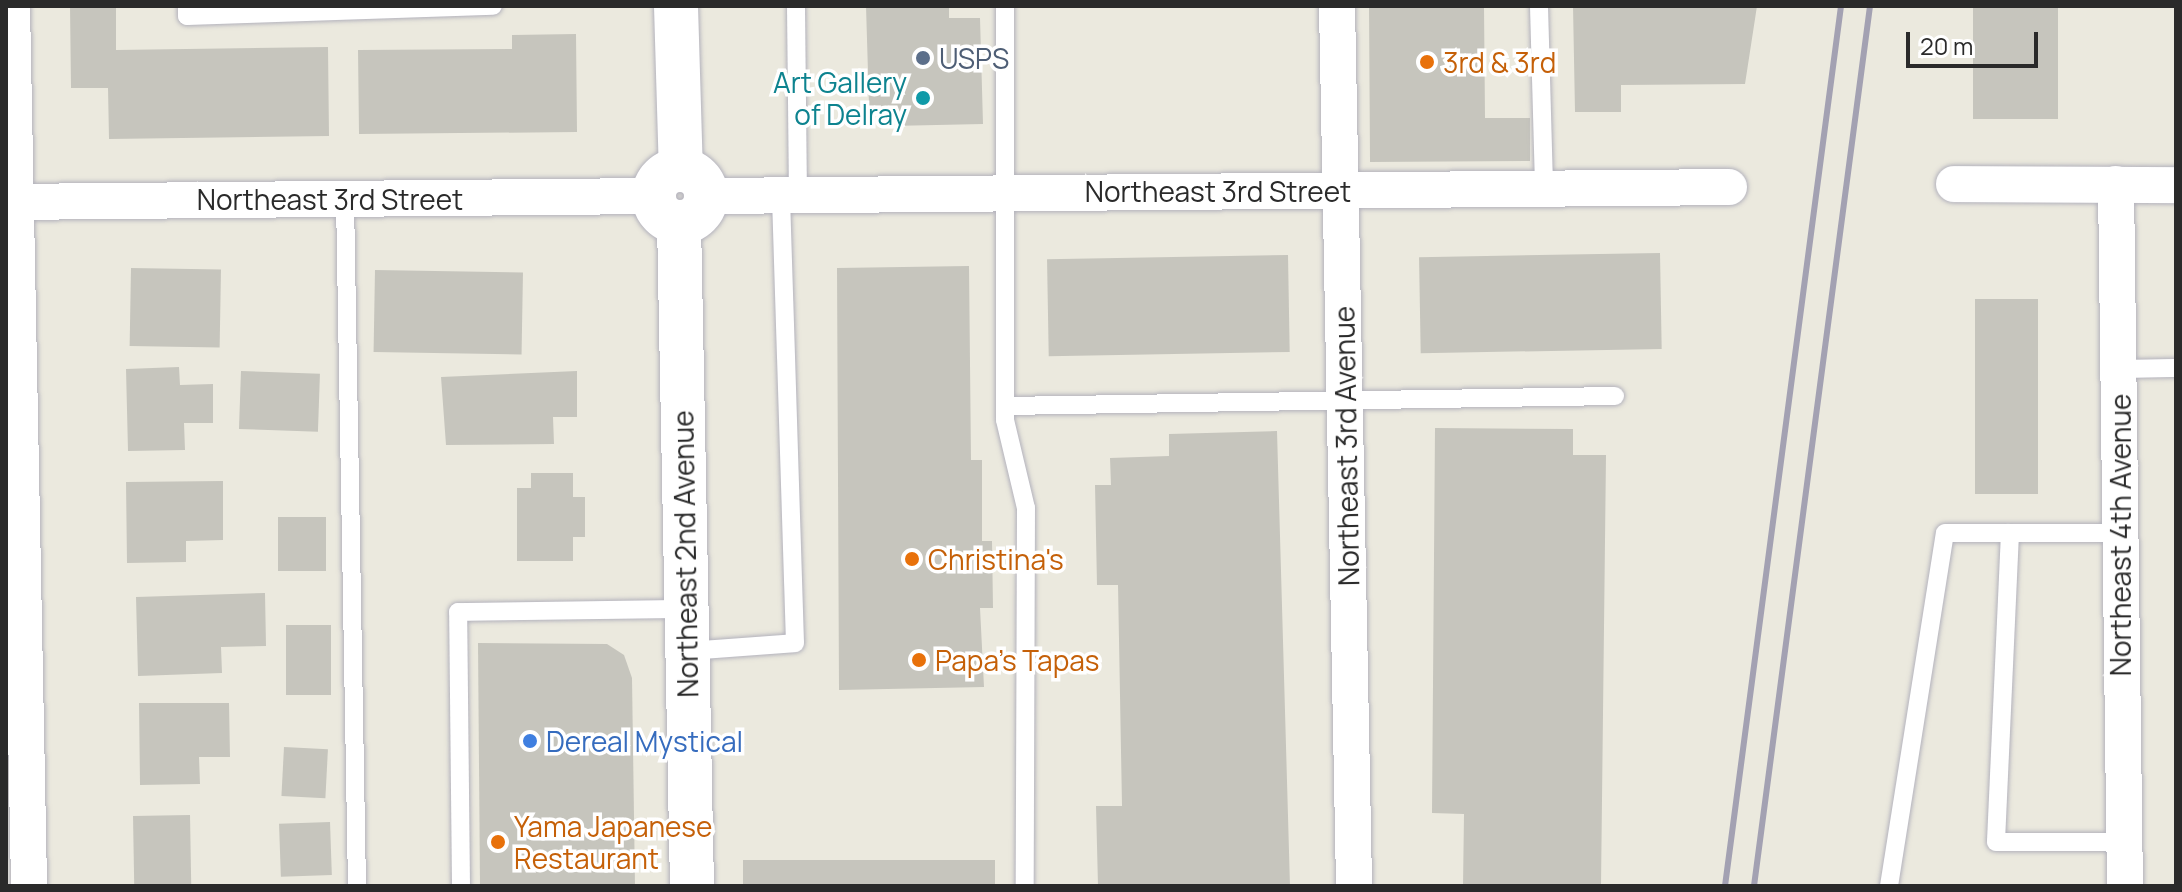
<!DOCTYPE html>
<style>
body{margin:0}
#map{position:relative;width:2182px;height:892px;overflow:hidden;background:#ebe9de;font-family:Manrope,sans-serif}
div>[style]{position:absolute}
[style*='--x']{left:calc(var(--x)*1px);top:calc(var(--y)*1px);width:calc(var(--w)*1px);rotate:calc(var(--a)*1deg)}
.building>*{inset:0;background:#c6c5bd;transform-origin:0 0}
.roads{filter:drop-shadow(0 0 2px #b3b2bc) drop-shadow(0 0 2px #b3b2bc)}
.service>*{height:18px;margin:-9px;padding:0 9px;transform-origin:9px;border-radius:9px;background:#fff}
.minor>*{height:36px;margin:-18px;padding:0 18px;transform-origin:18px;border-radius:18px;background:#fff}
.tertiary>*{height:44px;margin:-22px;padding:0 22px;transform-origin:22px;border-radius:22px;background:#fff}
.tertiary>.ring{margin:-22px;padding:0;box-sizing:content-box;background:none;border:44px solid #fff;border-radius:50%}
.rail>*{height:6px;margin:-3px;padding:0 3px;transform-origin:3px;border-radius:3px;background:#a3a1b2}
.dots>*{width:22px;height:22px;translate:-50% -50%;box-sizing:border-box;border:4px solid #fff;border-radius:50%}
span{translate:-50% -50%;white-space:nowrap;text-align:center;line-height:1.15;-webkit-text-stroke:7px #fff;paint-order:stroke}
.service-label{font-size:28px;color:#4e5e75}
.left{translate:0 -50%;text-align:left}
.food-label{font-size:28px;color:#c56008}
.culture-label{font-size:28px;color:#0d838f}
.right{translate:-100% -50%;text-align:right}
.street-label{font-size:28px;color:#2a2a2a}
.shop-label{font-size:28px;color:#366cbe}
.frame{position:absolute;inset:0;border:8px solid #2a2a2a;pointer-events:none}
.scale{position:absolute;left:1906px;top:32px;width:132px;height:36px;box-sizing:border-box;border:4px solid #2a2a2a;border-top:0;padding-left:10px;font-size:24px;line-height:28px;white-space:nowrap;color:#2a2a2a;-webkit-text-stroke:6px #fff;paint-order:stroke}
</style>
<div id="map">
<div class="building">
<i style="clip-path:polygon(70px 6px,116px 6px,116px 50px,328px 47px,329px 136px,109px 139px,108px 88px,71px 88px)"></i>
<i style="clip-path:polygon(866px 6px,949px 6px,949px 18px,980px 18px,983px 124px,890px 126px,869px 106px)"></i>
<i style="clip-path:polygon(1369px 6px,1484px 6px,1485px 118px,1530px 118px,1530px 161px,1370px 162px)"></i>
<i style="clip-path:polygon(1573px 6px,1757px 6px,1745px 84px,1621px 85px,1621px 112px,1575px 112px)"></i>
<i style="left:1973px;top:6px;width:85px;height:113px"></i>
<i style="clip-path:polygon(576px 34px,577px 132px,359px 134px,358px 50px,512px 49px,512px 35px)"></i>
<i style="left:1660px;top:253px;width:96px;height:241px;rotate:89deg"></i>
<i style="left:1288px;top:255px;width:97px;height:241px;rotate:89deg"></i>
<i style="clip-path:polygon(969px 266px,971px 460px,982px 460px,982px 541px,992px 541px,993px 608px,980px 608px,984px 687px,839px 690px,837px 268px)"></i>
<i style="left:131px;top:268px;width:90px;height:78px;rotate:1deg"></i>
<i style="left:375px;top:270px;width:148px;height:82px;rotate:1deg"></i>
<i style="left:1975px;top:299px;width:63px;height:195px"></i>
<i style="clip-path:polygon(179px 367px,180px 385px,213px 384px,213px 423px,184px 423px,185px 450px,128px 451px,126px 369px)"></i>
<i style="left:241px;top:371px;width:79px;height:58px;rotate:2deg"></i>
<i style="clip-path:polygon(577px 371px,577px 417px,553px 417px,554px 444px,446px 445px,441px 377px)"></i>
<i style="clip-path:polygon(1435px 428px,1573px 429px,1573px 455px,1606px 455px,1601px 886px,1463px 886px,1464px 814px,1432px 813px)"></i>
<i style="clip-path:polygon(1277px 431px,1290px 886px,1098px 886px,1096px 806px,1122px 806px,1118px 585px,1097px 585px,1095px 485px,1111px 485px,1110px 458px,1169px 456px,1169px 434px)"></i>
<i style="clip-path:polygon(531px 473px,573px 473px,573px 497px,585px 497px,585px 537px,573px 537px,573px 561px,517px 561px,517px 488px,531px 488px)"></i>
<i style="clip-path:polygon(223px 481px,223px 540px,186px 541px,186px 562px,127px 563px,126px 482px)"></i>
<i style="left:278px;top:517px;width:48px;height:54px"></i>
<i style="clip-path:polygon(265px 593px,266px 646px,221px 647px,222px 673px,138px 676px,136px 597px)"></i>
<i style="left:286px;top:625px;width:45px;height:70px"></i>
<i style="clip-path:polygon(478px 643px,607px 644px,624px 655px,632px 678px,635px 886px,480px 886px)"></i>
<i style="clip-path:polygon(139px 703px,229px 703px,230px 757px,199px 757px,200px 784px,140px 785px)"></i>
<i style="left:284px;top:747px;width:44px;height:49px;rotate:3deg"></i>
<i style="left:190px;top:815px;width:71px;height:57px;rotate:89deg"></i>
<i style="left:330px;top:822px;width:53px;height:51px;rotate:88deg"></i>
<i style="left:995px;top:860px;width:26px;height:252px;rotate:90deg"></i>
</div>
<div class="roads">
<div class="service">
<i style="--x:187;--y:6;--w:10;--a:90"></i>
<i style="--x:187;--y:16;--w:306;--a:-1.9"></i>
<i style="--x:796;--y:6;--w:190;--a:89.4"></i>
<i style="--x:1005;--y:6;--w:414;--a:90"></i>
<i style="--x:1005;--y:420;--w:90;--a:76.6"></i>
<i style="--x:1026;--y:508;--w:378;--a:90.2"></i>
<i style="--x:1539;--y:6;--w:182;--a:88.4"></i>
<i style="--x:345;--y:199;--w:687;--a:89"></i>
<i style="--x:2118;--y:369;--w:58;--a:-1"></i>
<i style="--x:1005;--y:406;--w:610;--a:-0.94"></i>
<i style="--x:2010;--y:533;--w:309;--a:92.6"></i>
<i style="--x:1996;--y:842;--w:126;--a:0"></i>
<i style="--x:687;--y:651;--w:108;--a:-4.2"></i>
<i style="--x:795;--y:643;--w:447;--a:-91.8"></i>
<i style="--x:461;--y:886;--w:274;--a:-90.6"></i>
<i style="--x:458;--y:612;--w:228;--a:-0.8"></i>
<i style="--x:1889;--y:886;--w:357;--a:-81"></i>
<i style="--x:1945;--y:533;--w:175;--a:0"></i>
</div>
<div class="minor">
<i style="--x:12;--y:6;--w:880;--a:88.89"></i>
<i style="--x:1337;--y:6;--w:880;--a:88.89"></i>
<i style="--x:1954;--y:184;--w:222;--a:0.3"></i>
<i style="--x:2116;--y:184;--w:702;--a:89.27"></i>
<i style="--x:707;--y:196;--w:1022;--a:-0.5"></i>
<i style="--x:6;--y:202;--w:648;--a:-0.53"></i>
</div>
<div class="tertiary">
<i style="--x:676;--y:6;--w:164;--a:88.3"></i>
<i class="ring" style="left:654px;top:170px;width:8px;height:8px"></i>
<i style="--x:679;--y:222;--w:664;--a:88.88"></i>
</div>
</div>
<div class="rail">
<i style="--x:1725;--y:886;--w:888;--a:-82.49"></i>
<i style="--x:1754;--y:886;--w:888;--a:-82.49"></i>
</div>
<div class="dots">
<i style="left:923px;top:58px;background:#5c6f8a"></i>
<i style="left:1427px;top:62px;background:#e8710a"></i>
<i style="left:923px;top:98px;background:#0f9aa8"></i>
<i style="left:912px;top:559px;background:#e8710a"></i>
<i style="left:919px;top:660px;background:#e8710a"></i>
<i style="left:530px;top:741px;background:#3f7fe0"></i>
<i style="left:498px;top:842px;background:#e8710a"></i>
</div>
<div class="service-label">
<span class="left" style="left:939px;top:58px">USPS</span>
</div>
<div class="food-label">
<span class="left" style="left:1443px;top:62px">3rd &amp; 3rd</span>
<span class="left" style="left:928px;top:559px">Christina's</span>
<span class="left" style="left:935px;top:660px">Papa's Tapas</span>
<span class="left" style="left:514px;top:842px">Yama Japanese<br>Restaurant</span>
</div>
<div class="culture-label">
<span class="right" style="left:907px;top:98px">Art Gallery<br>of Delray</span>
</div>
<div class="street-label">
<span style="left:1218px;top:191px">Northeast 3rd Street</span>
<span style="left:330px;top:199px">Northeast 3rd Street</span>
<span style="left:1346px;top:446px;rotate:-91deg">Northeast 3rd Avenue</span>
<span style="left:2120px;top:535px;rotate:-90deg">Northeast 4th Avenue</span>
<span style="left:685px;top:554px;rotate:-91deg">Northeast 2nd Avenue</span>
</div>
<div class="shop-label">
<span class="left" style="left:546px;top:741px">Dereal Mystical</span>
</div>
<div class="frame"></div>
<div class="scale">20 m</div>
</div>
